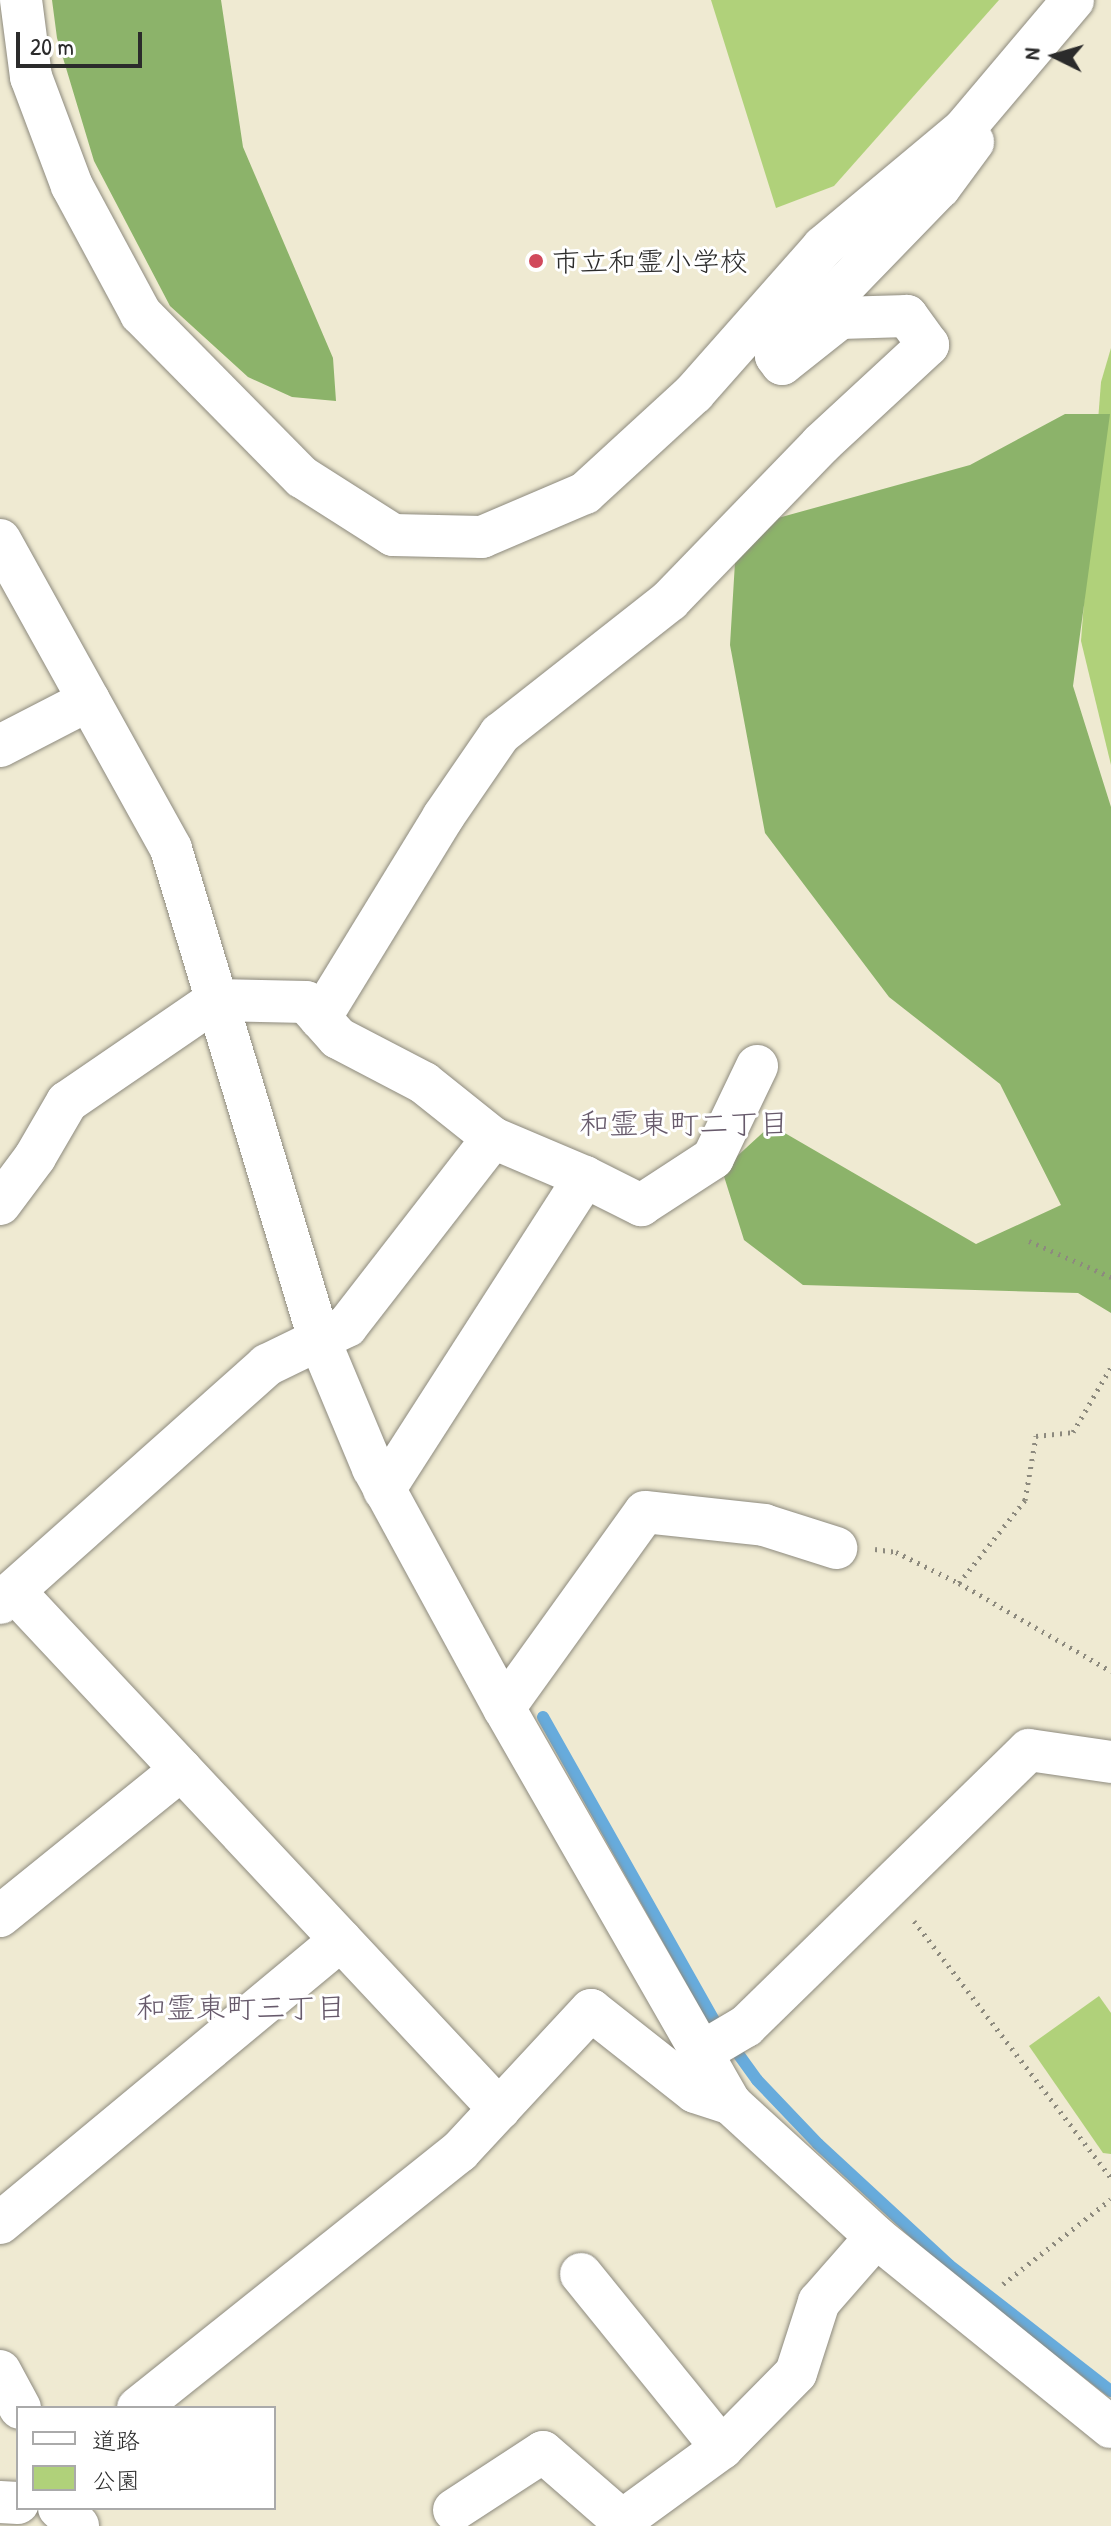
<!DOCTYPE html>
<meta charset="utf-8">
<style>
body{margin:0}
#map{position:relative;width:1111px;height:2526px;overflow:hidden;background:#efead2;font-family:"Patrick Hand","Klee One",sans-serif}
div>[style]{position:absolute}
[style*='--x']{left:calc(var(--x)*1px);top:calc(var(--y)*1px);width:calc(var(--w)*1px);rotate:calc(var(--a)*1deg)}
.green>*{inset:0;background:#b0d17a}
.forest>*{inset:0;background:#8cb36a}
.stream>*{height:12px;margin:-6px;padding:0 6px;transform-origin:6px;border-radius:6px;background:#67abdc}
.path>*{height:5px;margin-top:-2.5px;transform-origin:0;background:repeating-linear-gradient(90deg,#8d8a7e 0 2px,transparent 0 8px)}
.roads{filter:drop-shadow(0 0 2px #8d8a7e) drop-shadow(0 0 2px #8d8a7e)}
.minor>*{height:42px;margin:-21px;padding:0 21px;transform-origin:21px;border-radius:21px;background:#fff}
.dots>*{width:22px;height:22px;translate:-50% -50%;box-sizing:border-box;border:4px solid #fff;border-radius:50%}
span{translate:-50% -50%;white-space:nowrap;text-align:center;line-height:1.15;-webkit-text-stroke:6px #fff;paint-order:stroke}
.poi-label{font-size:28px;color:#2b2b2b}
.left{translate:0 -50%;text-align:left}
.neighbourhood-label{font-size:30px;color:#675a6b}
.legend{position:absolute;left:16px;top:2406px;width:260px;height:104px;box-sizing:border-box;background:#fff;border:2px solid #aaa;margin:0;padding:10px 14px;list-style:none;font-size:24px;color:#2b2b2b}
.legend li{display:flex;align-items:center;gap:16px;height:40px}
.legend b{width:40px;border:2px solid #aaa}
.north{position:absolute;left:1015px;top:16px;width:80px;height:80px;-webkit-text-stroke:6px #fff;paint-order:stroke;rotate:275deg;font-size:22px;font-weight:700;line-height:32px;text-align:center;color:#2b2b2b}
.north::after{content:'';display:block;margin:auto;width:28px;height:36px;background:#2b2b2b;clip-path:polygon(50% 0,100% 100%,50% 72%,0 100%)}
.scale{position:absolute;left:16px;top:32px;width:126px;height:36px;box-sizing:border-box;border:4px solid #2b2b2b;border-top:0;padding-left:10px;font-size:24px;line-height:28px;white-space:nowrap;color:#2b2b2b;-webkit-text-stroke:6px #fff;paint-order:stroke}
</style>
<div id="map">
<div class="green">
<i style="clip-path:polygon(711px 0,999px 0,834px 186px,776px 208px)"></i>
<i style="clip-path:polygon(1111px 348px,1111px 765px,1081px 641px,1101px 382px)"></i>
<i style="clip-path:polygon(1099px 1996px,1111px 2013px,1111px 2154px,1103px 2153px,1029px 2046px)"></i>
</div>
<div class="forest">
<i style="clip-path:polygon(52px 0,221px 0,243px 147px,333px 358px,336px 401px,292px 397px,248px 377px,170px 306px,94px 161px,57px 38px)"></i>
<i style="clip-path:polygon(1065px 414px,1110px 414px,1073px 686px,1111px 807px,1111px 1313px,1078px 1293px,803px 1285px,744px 1240px,722px 1170px,771px 1125px,976px 1244px,1061px 1205px,1000px 1084px,889px 997px,765px 833px,730px 645px,735px 562px,767px 521px,970px 465px)"></i>
</div>
<div class="stream">
<i style="--x:543;--y:1717;--w:347;--a:60.6"></i>
<i style="--x:713;--y:2019;--w:75;--a:54.2"></i>
<i style="--x:757;--y:2080;--w:88;--a:46.4"></i>
<i style="--x:818;--y:2144;--w:178;--a:42.7"></i>
<i style="--x:949;--y:2265;--w:205;--a:37.9"></i>
</div>
<div class="path">
<i style="--x:1029;--y:1241;--w:90;--a:23.7"></i>
<i style="--x:875;--y:1549;--w:21;--a:8"></i>
<i style="--x:896;--y:1552;--w:70;--a:26.2"></i>
<i style="--x:959;--y:1583;--w:176;--a:30.1"></i>
<i style="--x:959;--y:1583;--w:106;--a:-51.5"></i>
<i style="--x:1025;--y:1500;--w:65;--a:-80.2"></i>
<i style="--x:1036;--y:1436;--w:37;--a:-6"></i>
<i style="--x:1073;--y:1432;--w:75;--a:-59.7"></i>
<i style="--x:914;--y:1921;--w:324;--a:52.5"></i>
<i style="--x:1003;--y:2284;--w:137;--a:-38.2"></i>
</div>
<div class="roads">
<div class="minor">
<i style="--x:21;--y:0;--w:78;--a:82.6"></i>
<i style="--x:31;--y:77;--w:116;--a:69.4"></i>
<i style="--x:72;--y:186;--w:145;--a:61.7"></i>
<i style="--x:141;--y:314;--w:229;--a:45.4"></i>
<i style="--x:302;--y:477;--w:108;--a:32.5"></i>
<i style="--x:393;--y:535;--w:89;--a:1.3"></i>
<i style="--x:482;--y:537;--w:112;--a:-23.1"></i>
<i style="--x:585;--y:493;--w:148;--a:-42.5"></i>
<i style="--x:694;--y:393;--w:195;--a:-48.5"></i>
<i style="--x:823;--y:247;--w:184;--a:-39.9"></i>
<i style="--x:964;--y:129;--w:169;--a:-49.8"></i>
<i style="--x:0;--y:540;--w:353;--a:61"></i>
<i style="--x:171;--y:849;--w:512;--a:73.19"></i>
<i style="--x:319;--y:1339;--w:140;--a:67.3"></i>
<i style="--x:373;--y:1468;--w:273;--a:61.4"></i>
<i style="--x:504;--y:1708;--w:456;--a:60.2"></i>
<i style="--x:731;--y:2104;--w:197;--a:42.5"></i>
<i style="--x:876;--y:2237;--w:302;--a:39"></i>
<i style="--x:0;--y:746;--w:100;--a:-27.3"></i>
<i style="--x:320;--y:1018;--w:236;--a:-58.5"></i>
<i style="--x:443;--y:817;--w:101;--a:-55.5"></i>
<i style="--x:500;--y:734;--w:216;--a:-38.2"></i>
<i style="--x:670;--y:600;--w:217;--a:-45.9"></i>
<i style="--x:821;--y:444;--w:146;--a:-42.8"></i>
<i style="--x:928;--y:345;--w:36;--a:-126"></i>
<i style="--x:907;--y:316;--w:67;--a:178.3"></i>
<i style="--x:840;--y:318;--w:74;--a:141.6"></i>
<i style="--x:782;--y:364;--w:10;--a:-127"></i>
<i style="--x:776;--y:356;--w:235;--a:-45.9"></i>
<i style="--x:940;--y:187;--w:56;--a:-53.7"></i>
<i style="--x:0;--y:1204;--w:59;--a:-53.3"></i>
<i style="--x:35;--y:1157;--w:64;--a:-59.8"></i>
<i style="--x:67;--y:1102;--w:181;--a:-34.4"></i>
<i style="--x:216;--y:1000;--w:90;--a:1.3"></i>
<i style="--x:306;--y:1002;--w:48;--a:48.4"></i>
<i style="--x:338;--y:1038;--w:97;--a:27.6"></i>
<i style="--x:424;--y:1083;--w:88;--a:38.6"></i>
<i style="--x:493;--y:1138;--w:100;--a:23"></i>
<i style="--x:585;--y:1177;--w:63;--a:26.6"></i>
<i style="--x:641;--y:1205;--w:86;--a:-33.1"></i>
<i style="--x:713;--y:1158;--w:102;--a:-64.4"></i>
<i style="--x:384;--y:1490;--w:372;--a:-57.3"></i>
<i style="--x:14;--y:1591;--w:710;--a:46.88"></i>
<i style="--x:0;--y:1603;--w:358;--a:-41.7"></i>
<i style="--x:267;--y:1365;--w:89;--a:-26"></i>
<i style="--x:347;--y:1326;--w:238;--a:-52.2"></i>
<i style="--x:504;--y:1708;--w:241;--a:-54.3"></i>
<i style="--x:645;--y:1512;--w:120;--a:6.2"></i>
<i style="--x:764;--y:1525;--w:76;--a:17.7"></i>
<i style="--x:0;--y:1916;--w:233;--a:-38.9"></i>
<i style="--x:702;--y:2052;--w:51;--a:-30.6"></i>
<i style="--x:746;--y:2026;--w:395;--a:-44.3"></i>
<i style="--x:1029;--y:1750;--w:83;--a:8.3"></i>
<i style="--x:0;--y:2223;--w:443;--a:-39.7"></i>
<i style="--x:581;--y:2274;--w:224;--a:51"></i>
<i style="--x:0;--y:2371;--w:42;--a:61.6"></i>
<i style="--x:138;--y:2408;--w:411;--a:-38.6"></i>
<i style="--x:459;--y:2152;--w:194;--a:-47.1"></i>
<i style="--x:591;--y:2010;--w:132;--a:38.3"></i>
<i style="--x:695;--y:2092;--w:38;--a:18"></i>
<i style="--x:0;--y:2502;--w:18;--a:3"></i>
<i style="--x:59;--y:2508;--w:26;--a:43"></i>
<i style="--x:454;--y:2510;--w:106;--a:-33.1"></i>
<i style="--x:543;--y:2452;--w:113;--a:41"></i>
<i style="--x:623;--y:2520;--w:122;--a:-36"></i>
<i style="--x:722;--y:2448;--w:105;--a:-45.4"></i>
<i style="--x:796;--y:2373;--w:75;--a:-72.1"></i>
<i style="--x:819;--y:2302;--w:86;--a:-48.8"></i>
</div>
</div>
<div class="dots">
<i style="left:536px;top:261px;background:#d1495b"></i>
</div>
<div class="poi-label">
<span class="left" style="left:552px;top:261px">市立和霊小学校</span>
</div>
<div class="neighbourhood-label">
<span style="left:684px;top:1123px">和霊東町二丁目</span>
<span style="left:241px;top:2007px">和霊東町三丁目</span>
</div>
<ul class="legend">
<li><b style="height:10px;background:#fff"></b>道路</li>
<li><b style="height:22px;background:#b0d17a"></b>公園</li>
</ul>
<div class="north">N</div>
<div class="scale">20 m</div>
</div>
